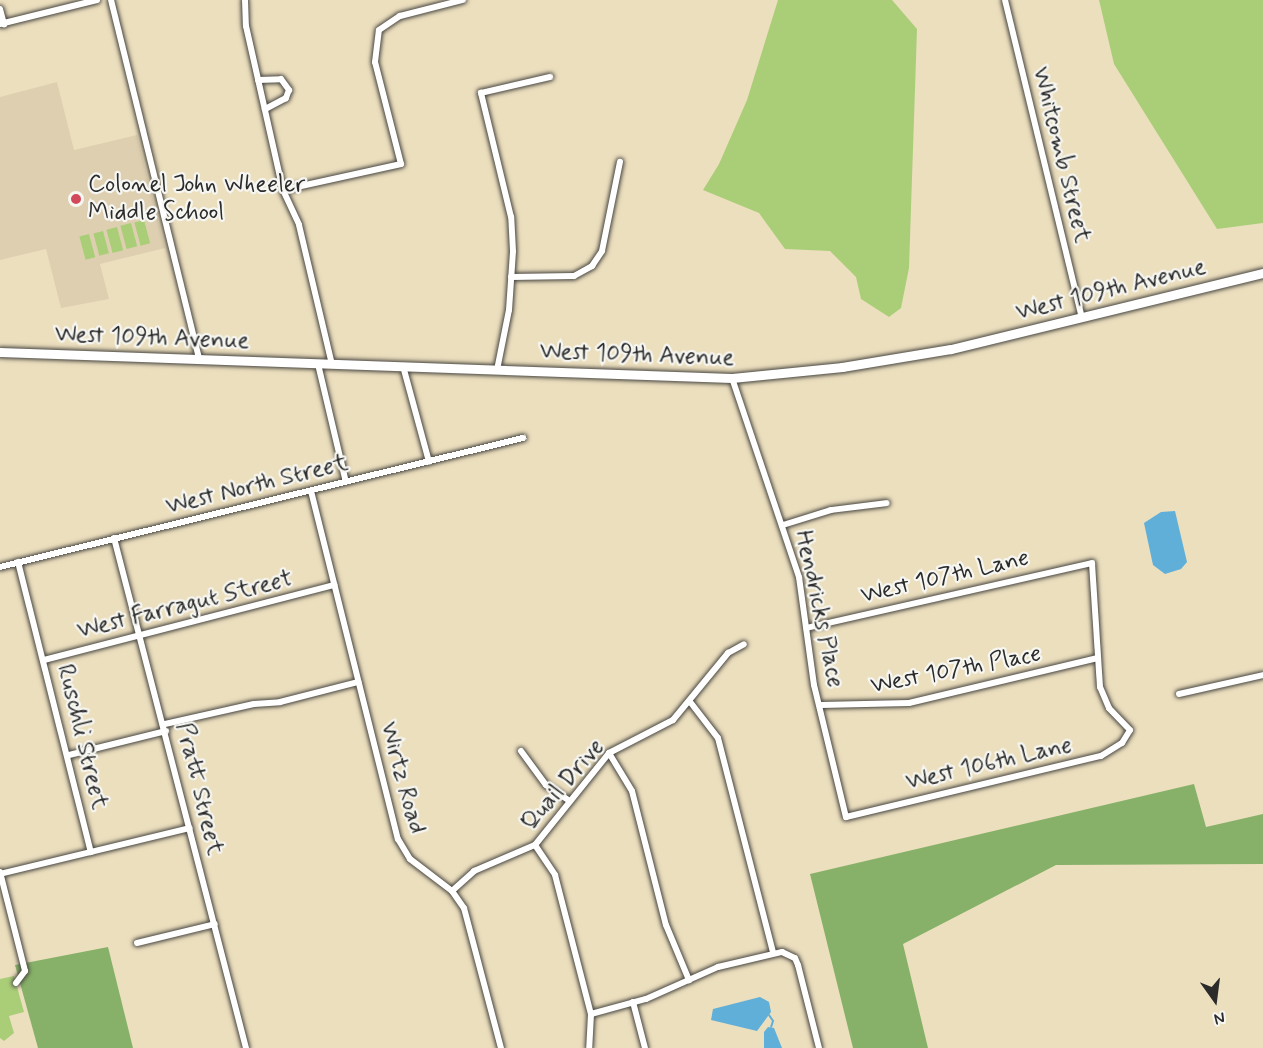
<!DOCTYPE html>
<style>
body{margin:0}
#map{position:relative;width:1263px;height:1048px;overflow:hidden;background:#ecdfbe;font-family:Mynerve,sans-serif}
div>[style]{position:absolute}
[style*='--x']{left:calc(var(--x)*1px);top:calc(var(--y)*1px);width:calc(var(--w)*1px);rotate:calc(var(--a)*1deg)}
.built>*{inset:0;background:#decfb1}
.green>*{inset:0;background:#aace78;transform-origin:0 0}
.forest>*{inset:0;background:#87b168}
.water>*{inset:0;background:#5fafd9}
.stream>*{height:2px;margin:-1px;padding:0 1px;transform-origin:1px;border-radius:1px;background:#5fafd9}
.roads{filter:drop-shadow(0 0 2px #484641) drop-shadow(0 0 2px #484641)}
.minor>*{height:6px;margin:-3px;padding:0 3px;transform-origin:3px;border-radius:3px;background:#fff}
.primary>*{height:9px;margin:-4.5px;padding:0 4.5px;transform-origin:4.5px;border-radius:4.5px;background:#fff}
.dots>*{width:16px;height:16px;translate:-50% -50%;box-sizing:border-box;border:3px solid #f6f6f2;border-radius:50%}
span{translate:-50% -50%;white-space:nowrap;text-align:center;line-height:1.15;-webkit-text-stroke:4.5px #f6f6f2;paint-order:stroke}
.street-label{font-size:24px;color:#2b2b2b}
.poi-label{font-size:24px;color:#2b2b2b}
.left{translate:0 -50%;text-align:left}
.north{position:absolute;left:1185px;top:970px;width:60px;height:60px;-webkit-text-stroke:4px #f6f6f2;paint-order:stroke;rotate:166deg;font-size:16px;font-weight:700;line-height:24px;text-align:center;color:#2b2b2b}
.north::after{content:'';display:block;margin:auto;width:21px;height:27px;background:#2b2b2b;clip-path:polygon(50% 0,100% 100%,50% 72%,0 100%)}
</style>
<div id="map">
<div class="built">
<i style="clip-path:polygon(57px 82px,74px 150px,137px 135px,165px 248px,100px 264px,109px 299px,61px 308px,46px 249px,0 260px,0 97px)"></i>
</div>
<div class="green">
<i style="clip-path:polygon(778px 0,892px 0,917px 29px,909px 268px,901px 308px,889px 317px,861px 299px,856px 277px,830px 251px,785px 249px,759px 213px,703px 190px,719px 164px,747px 100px)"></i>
<i style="clip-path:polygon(1099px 0,1263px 0,1263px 223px,1217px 229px,1114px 64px)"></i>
<i style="left:144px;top:220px;width:24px;height:10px;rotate:75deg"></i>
<i style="left:131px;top:223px;width:24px;height:11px;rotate:75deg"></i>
<i style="left:117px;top:227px;width:24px;height:11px;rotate:75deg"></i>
<i style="left:103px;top:231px;width:23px;height:10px;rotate:75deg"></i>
<i style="left:89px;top:234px;width:24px;height:10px;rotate:75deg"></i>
<i style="clip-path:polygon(14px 976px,24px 1012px,9px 1016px,14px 1033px,4px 1041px,0 1038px,0 979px)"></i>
</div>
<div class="forest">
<i style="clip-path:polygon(1194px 784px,1206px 827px,1263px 814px,1263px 864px,1056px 865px,903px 944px,928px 1048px,853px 1048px,810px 874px)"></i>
<i style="clip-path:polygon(108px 947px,133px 1048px,38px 1048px,15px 965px)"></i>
</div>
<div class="water">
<i style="clip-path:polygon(1175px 511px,1187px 562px,1181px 569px,1165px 574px,1153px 565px,1144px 523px,1161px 512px)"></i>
<i style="clip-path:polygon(760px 997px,769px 1002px,771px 1012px,757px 1031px,711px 1020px,713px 1009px)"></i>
<i style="clip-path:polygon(768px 1027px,774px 1028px,782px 1048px,764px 1048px,764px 1032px)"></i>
</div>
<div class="stream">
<i style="--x:769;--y:1015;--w:7;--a:56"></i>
<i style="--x:773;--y:1021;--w:6;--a:108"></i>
</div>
<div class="roads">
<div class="minor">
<i style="--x:111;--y:0;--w:370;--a:76.2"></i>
<i style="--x:245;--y:0;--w:26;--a:88"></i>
<i style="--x:246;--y:26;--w:168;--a:77.3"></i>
<i style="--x:283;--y:190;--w:38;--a:65"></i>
<i style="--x:299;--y:225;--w:144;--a:76.7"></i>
<i style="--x:1005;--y:0;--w:327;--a:76.4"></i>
<i style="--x:0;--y:9;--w:16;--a:75"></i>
<i style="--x:0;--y:24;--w:100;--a:-13.9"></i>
<i style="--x:258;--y:80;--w:23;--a:-2"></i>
<i style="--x:281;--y:79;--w:14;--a:54"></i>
<i style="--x:289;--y:90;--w:9;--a:111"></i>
<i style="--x:286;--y:98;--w:24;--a:152"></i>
<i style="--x:283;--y:190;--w:121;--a:-12.4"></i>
<i style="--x:401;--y:164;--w:105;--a:-104.3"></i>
<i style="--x:375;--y:62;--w:32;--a:-83"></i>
<i style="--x:379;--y:30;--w:25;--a:-34"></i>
<i style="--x:400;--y:16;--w:65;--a:-14.3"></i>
<i style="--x:511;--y:277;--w:63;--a:-0.9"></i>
<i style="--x:574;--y:276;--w:21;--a:-29"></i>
<i style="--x:592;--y:266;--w:18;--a:-56"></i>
<i style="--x:602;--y:251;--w:91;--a:-78.6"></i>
<i style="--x:318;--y:364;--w:121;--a:76.7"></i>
<i style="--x:403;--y:366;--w:99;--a:74.8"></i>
<i style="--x:497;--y:370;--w:61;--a:-78.7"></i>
<i style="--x:509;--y:310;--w:59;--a:-86.1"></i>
<i style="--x:513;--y:251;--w:34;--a:-93"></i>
<i style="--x:511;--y:217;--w:128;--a:-103.6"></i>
<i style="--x:481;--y:93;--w:71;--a:-13.1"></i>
<i style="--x:732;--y:378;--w:210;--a:71.4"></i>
<i style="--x:799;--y:577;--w:109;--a:82.1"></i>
<i style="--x:814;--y:685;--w:136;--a:76.4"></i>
<i style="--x:846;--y:817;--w:262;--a:-13.5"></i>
<i style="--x:1101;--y:756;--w:25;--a:-32"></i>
<i style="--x:1122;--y:743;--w:15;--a:-58"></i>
<i style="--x:1130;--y:730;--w:30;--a:-134"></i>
<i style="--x:1109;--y:708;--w:23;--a:-113"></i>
<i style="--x:1100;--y:687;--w:124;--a:-93.7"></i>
<i style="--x:1092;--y:563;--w:293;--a:167.2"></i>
<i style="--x:311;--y:491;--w:359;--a:76"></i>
<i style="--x:398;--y:839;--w:23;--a:59"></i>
<i style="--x:410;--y:859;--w:53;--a:37.3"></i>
<i style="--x:452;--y:891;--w:21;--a:55"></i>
<i style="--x:464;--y:908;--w:145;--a:75.2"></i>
<i style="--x:783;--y:525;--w:50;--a:-17.4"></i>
<i style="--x:831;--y:510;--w:56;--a:-7.1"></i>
<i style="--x:114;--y:538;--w:527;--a:75.49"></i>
<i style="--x:18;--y:562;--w:299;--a:75.9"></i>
<i style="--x:0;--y:567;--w:539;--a:-13.86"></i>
<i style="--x:44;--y:660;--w:300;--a:-14.5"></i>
<i style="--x:1179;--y:694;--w:86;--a:-12.7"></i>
<i style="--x:691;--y:703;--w:44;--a:52.4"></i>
<i style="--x:718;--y:738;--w:221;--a:75.6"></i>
<i style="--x:821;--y:705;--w:88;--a:-1.3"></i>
<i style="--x:909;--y:703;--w:194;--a:-13.4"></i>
<i style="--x:165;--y:724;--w:91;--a:-12.7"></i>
<i style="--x:254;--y:704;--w:26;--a:-4"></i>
<i style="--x:280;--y:702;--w:81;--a:-14.4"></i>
<i style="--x:521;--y:751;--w:42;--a:53.7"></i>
<i style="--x:546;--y:785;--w:29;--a:34"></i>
<i style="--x:609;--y:753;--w:44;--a:58.8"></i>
<i style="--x:632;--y:791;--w:138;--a:75.8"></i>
<i style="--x:666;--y:925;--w:60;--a:67.3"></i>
<i style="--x:69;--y:755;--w:100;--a:-13.9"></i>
<i style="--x:535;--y:845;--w:36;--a:56"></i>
<i style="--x:555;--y:875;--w:144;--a:75.5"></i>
<i style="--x:591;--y:1014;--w:34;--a:93"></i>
<i style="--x:0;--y:872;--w:102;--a:75.8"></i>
<i style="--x:25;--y:971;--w:15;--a:127"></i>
<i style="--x:0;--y:874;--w:195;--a:-13.6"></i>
<i style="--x:452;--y:891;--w:30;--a:-42"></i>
<i style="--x:474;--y:871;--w:66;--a:-23.1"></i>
<i style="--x:535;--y:845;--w:118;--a:-51.2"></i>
<i style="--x:609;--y:753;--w:72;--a:-27.3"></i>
<i style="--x:673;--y:720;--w:87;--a:-50.6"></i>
<i style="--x:728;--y:653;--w:18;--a:-29"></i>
<i style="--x:137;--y:943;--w:80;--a:-13.7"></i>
<i style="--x:633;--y:1002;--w:48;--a:75.4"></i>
<i style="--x:591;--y:1014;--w:57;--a:-15.3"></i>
<i style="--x:646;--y:999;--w:79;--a:-24"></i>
<i style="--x:718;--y:967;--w:66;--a:-13.2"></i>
<i style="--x:782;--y:952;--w:14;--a:25"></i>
<i style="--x:795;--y:958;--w:8;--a:67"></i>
<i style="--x:798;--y:965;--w:86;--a:75.8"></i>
</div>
<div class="primary">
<i style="--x:0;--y:352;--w:732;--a:2.03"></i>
<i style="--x:732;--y:378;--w:111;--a:-5.7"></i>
<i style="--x:842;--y:367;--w:110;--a:-9.4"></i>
<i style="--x:951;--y:349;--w:321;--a:-13.7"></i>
</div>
</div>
<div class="dots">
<i style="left:76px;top:199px;background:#d1495b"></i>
</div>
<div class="street-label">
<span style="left:1061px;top:155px;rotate:76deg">Whitcomb Street</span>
<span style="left:1111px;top:290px;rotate:-14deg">West 109th Avenue</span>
<span style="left:152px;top:338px;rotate:2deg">West 109th Avenue</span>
<span style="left:637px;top:355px;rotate:2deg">West 109th Avenue</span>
<span style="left:257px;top:485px;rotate:-14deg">West North Street</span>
<span style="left:945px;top:577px;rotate:-13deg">West 107th Lane</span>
<span style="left:185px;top:605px;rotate:-14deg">West Farragut Street</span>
<span style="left:819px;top:609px;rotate:78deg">Hendricks Place</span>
<span style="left:956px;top:670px;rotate:-11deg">West 107th Place</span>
<span style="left:82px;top:737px;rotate:76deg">Ruschli Street</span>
<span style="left:989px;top:764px;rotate:-13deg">West 106th Lane</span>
<span style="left:402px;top:778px;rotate:75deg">Wirtz Road</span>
<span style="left:563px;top:785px;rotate:-49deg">Quail Drive</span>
<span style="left:199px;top:789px;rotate:76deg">Pratt Street</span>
</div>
<div class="poi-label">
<span class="left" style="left:88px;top:199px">Colonel John Wheeler<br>Middle School</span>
</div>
<div class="north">N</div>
</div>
